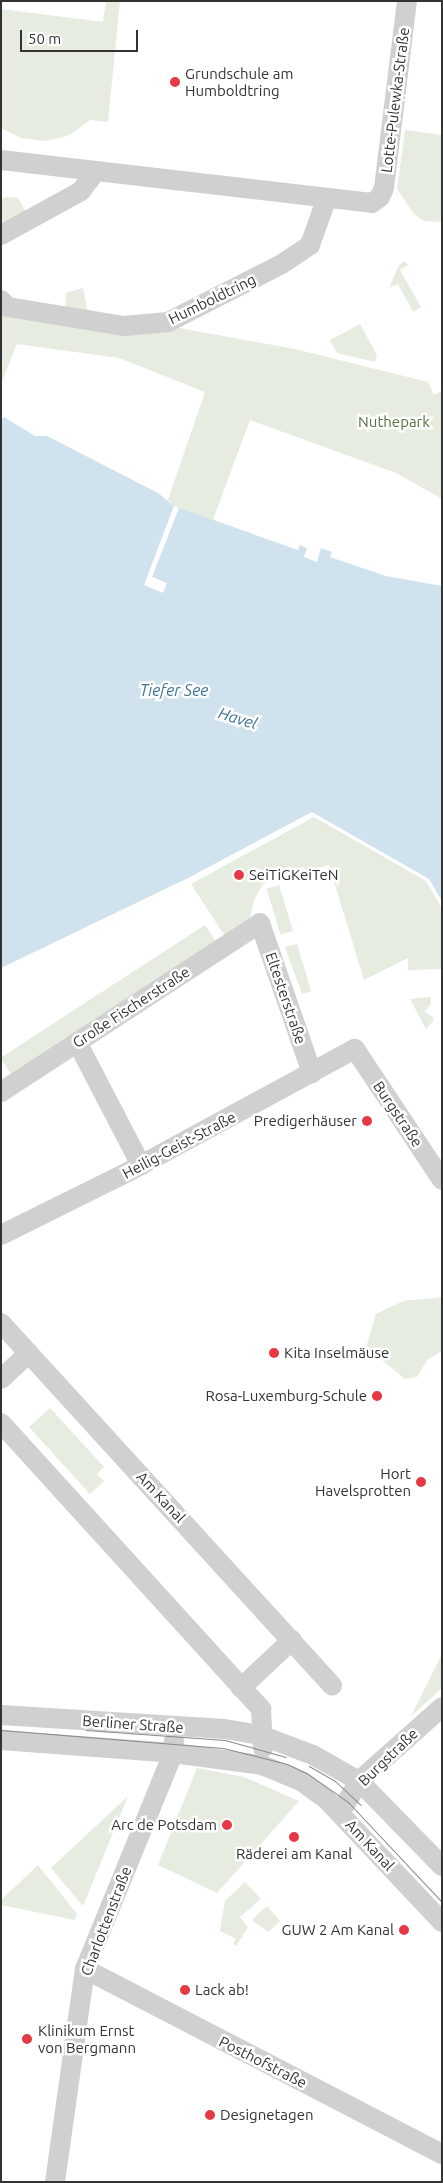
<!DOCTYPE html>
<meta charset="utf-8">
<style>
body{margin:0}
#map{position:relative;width:443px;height:2183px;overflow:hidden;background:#fff;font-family:Ubuntu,sans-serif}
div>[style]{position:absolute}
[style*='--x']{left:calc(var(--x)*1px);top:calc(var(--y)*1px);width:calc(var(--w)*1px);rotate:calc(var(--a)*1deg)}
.green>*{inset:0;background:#e6ecdf;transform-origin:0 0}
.water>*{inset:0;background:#cfe2ee}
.pier>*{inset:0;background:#fff}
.minor>*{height:20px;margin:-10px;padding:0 10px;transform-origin:10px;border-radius:10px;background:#d0d0d0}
.tram>*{height:1px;margin:-0.5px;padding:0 0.5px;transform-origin:0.5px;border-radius:0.5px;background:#888}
.dots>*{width:14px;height:14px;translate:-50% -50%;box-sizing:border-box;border:2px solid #fff;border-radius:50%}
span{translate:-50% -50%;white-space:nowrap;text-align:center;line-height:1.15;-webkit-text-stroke:5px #fff;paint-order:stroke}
.poi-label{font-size:15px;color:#333}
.left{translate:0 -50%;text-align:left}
.right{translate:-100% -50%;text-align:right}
.street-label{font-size:15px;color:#333}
.park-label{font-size:15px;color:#56703f}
.water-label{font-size:16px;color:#3f7597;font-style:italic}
.frame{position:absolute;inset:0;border:2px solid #333;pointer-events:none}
.scale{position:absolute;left:20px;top:30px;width:118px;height:22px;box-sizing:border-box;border:2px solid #333;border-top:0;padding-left:6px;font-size:15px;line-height:18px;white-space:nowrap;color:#333;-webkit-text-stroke:4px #fff;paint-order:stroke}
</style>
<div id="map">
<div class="green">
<i style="clip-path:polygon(106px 1px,120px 1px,108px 122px,90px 120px,70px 135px,46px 141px,21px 138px,1px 128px,1px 9px,103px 22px)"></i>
<i style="clip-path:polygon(405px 130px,442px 135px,442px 222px,424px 221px,414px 214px,397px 189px)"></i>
<i style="clip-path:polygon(6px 197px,18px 198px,27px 214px,1px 229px,1px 200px)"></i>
<i style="clip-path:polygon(405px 261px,408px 265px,400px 270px,421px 307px,413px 312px,398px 284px,389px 288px,399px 265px)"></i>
<i style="clip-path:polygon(83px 288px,88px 314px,65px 313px,66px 293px)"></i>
<i style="clip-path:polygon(1px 310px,163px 325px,295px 349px,428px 382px,434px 395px,442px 391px,442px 499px,396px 473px,250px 420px,213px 520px,174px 506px,168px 500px,205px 392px,119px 358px,17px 344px,1px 384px)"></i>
<i style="clip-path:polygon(360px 324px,377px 355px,375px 362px,337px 353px,330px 340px)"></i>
<i style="clip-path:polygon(314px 817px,426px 881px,442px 909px,442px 969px,408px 970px,408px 958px,364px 980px,329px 865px,263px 884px,254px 900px,250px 919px,225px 936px,191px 884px)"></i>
<i style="left:279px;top:885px;width:48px;height:13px;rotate:73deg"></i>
<i style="left:205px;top:925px;width:20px;height:244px;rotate:57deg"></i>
<i style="clip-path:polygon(297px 944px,311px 991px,302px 994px,285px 947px)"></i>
<i style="clip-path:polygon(431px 997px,431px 1004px,424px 1012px,433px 1017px,433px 1021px,426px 1029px,410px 999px)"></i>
<i style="clip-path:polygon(442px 1297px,442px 1351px,427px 1360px,417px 1377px,405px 1379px,369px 1349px,367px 1344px,376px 1314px,403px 1301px)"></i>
<i style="clip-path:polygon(50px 1408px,104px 1467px,97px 1474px,104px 1481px,90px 1494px,29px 1427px)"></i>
<i style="clip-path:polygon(442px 1654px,442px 1688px,411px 1716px)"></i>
<i style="clip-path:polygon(197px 1768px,244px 1777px,299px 1801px,217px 1893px,158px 1865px)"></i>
<i style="clip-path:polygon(128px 1796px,83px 1906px,51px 1868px)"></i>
<i style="clip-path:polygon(38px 1865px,77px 1914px,75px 1920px,1px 1905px,1px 1900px)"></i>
<i style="clip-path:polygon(245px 1882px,261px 1899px,240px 1917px,248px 1927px,236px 1946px,233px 1944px,236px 1939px,220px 1931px,225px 1901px)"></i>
<i style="clip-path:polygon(267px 1906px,280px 1921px,268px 1932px,252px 1920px)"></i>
</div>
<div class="water">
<i style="clip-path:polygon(4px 417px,35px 436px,47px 436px,158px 493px,174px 506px,298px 550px,300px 545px,307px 548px,304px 557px,317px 562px,321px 548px,332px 552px,330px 557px,386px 576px,442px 586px,442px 901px,429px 879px,312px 812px,188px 878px,1px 968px,1px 420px)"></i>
</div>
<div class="pier">
<i style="clip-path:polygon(174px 506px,179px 508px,152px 577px,167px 583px,163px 593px,144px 585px)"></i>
</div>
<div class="minor">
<i style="--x:1;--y:160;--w:373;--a:6.6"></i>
<i style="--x:372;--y:203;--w:10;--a:-37"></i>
<i style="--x:380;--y:197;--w:10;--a:-66"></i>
<i style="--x:384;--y:188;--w:188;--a:-83"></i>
<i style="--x:1;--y:235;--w:91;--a:-28.8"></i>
<i style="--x:81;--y:191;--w:25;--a:-53"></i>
<i style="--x:1;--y:300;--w:10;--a:45"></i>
<i style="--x:8;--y:307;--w:118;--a:9.3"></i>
<i style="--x:124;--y:326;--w:44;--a:-5.2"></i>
<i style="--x:168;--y:322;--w:128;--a:-27"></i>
<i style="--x:282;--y:264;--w:34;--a:-34"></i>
<i style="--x:310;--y:245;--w:48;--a:-70.4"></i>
<i style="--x:77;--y:1042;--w:139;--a:62.5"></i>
<i style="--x:1;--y:1092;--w:309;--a:-33.1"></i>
<i style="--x:260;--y:923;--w:159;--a:70.9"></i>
<i style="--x:1;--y:1235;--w:142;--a:-26.4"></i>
<i style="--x:128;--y:1172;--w:258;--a:-28.5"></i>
<i style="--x:355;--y:1049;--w:157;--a:56.4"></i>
<i style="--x:1;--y:1323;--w:491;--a:47.6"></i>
<i style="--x:1;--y:1379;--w:38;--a:-43"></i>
<i style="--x:1;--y:1423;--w:387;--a:47.7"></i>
<i style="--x:261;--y:1709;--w:39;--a:87"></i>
<i style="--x:241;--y:1688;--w:70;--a:-43.3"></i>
<i style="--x:1;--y:1715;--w:224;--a:3.6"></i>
<i style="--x:225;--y:1729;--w:39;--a:10"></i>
<i style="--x:263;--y:1736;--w:53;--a:20.8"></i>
<i style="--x:313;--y:1755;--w:53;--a:29.5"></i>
<i style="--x:359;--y:1781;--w:119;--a:45.7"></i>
<i style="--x:1;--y:1740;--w:172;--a:4.3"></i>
<i style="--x:173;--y:1753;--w:90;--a:7.7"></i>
<i style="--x:262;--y:1765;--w:42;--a:22.3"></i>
<i style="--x:301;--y:1781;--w:31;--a:36"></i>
<i style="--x:326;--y:1799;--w:169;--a:46.7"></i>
<i style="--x:340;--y:1813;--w:37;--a:-59"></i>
<i style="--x:359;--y:1781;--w:111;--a:-41.7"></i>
<i style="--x:85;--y:1969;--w:402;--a:27.4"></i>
<i style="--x:55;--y:2182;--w:215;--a:-82"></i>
<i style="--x:85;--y:1969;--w:233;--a:-67.8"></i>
<i style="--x:173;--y:1753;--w:12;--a:-85"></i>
</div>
<div class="tram">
<i style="--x:1;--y:1730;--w:223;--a:4.6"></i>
<i style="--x:223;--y:1748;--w:66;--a:14"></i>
<i style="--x:287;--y:1764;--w:23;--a:25"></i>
<i style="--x:308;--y:1774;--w:49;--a:35"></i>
<i style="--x:348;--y:1802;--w:137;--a:46.8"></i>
<i style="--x:86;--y:1730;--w:139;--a:4.1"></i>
<i style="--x:225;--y:1740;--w:63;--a:15.6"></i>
<i style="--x:309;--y:1766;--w:30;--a:30"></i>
<i style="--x:335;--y:1781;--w:35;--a:43"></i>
</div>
<div class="dots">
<i style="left:175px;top:82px;background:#e63946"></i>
<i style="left:239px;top:875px;background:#e63946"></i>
<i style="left:367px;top:1121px;background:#e63946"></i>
<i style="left:274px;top:1353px;background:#e63946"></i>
<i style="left:377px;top:1396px;background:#e63946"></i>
<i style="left:421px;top:1482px;background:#e63946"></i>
<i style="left:227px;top:1825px;background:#e63946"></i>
<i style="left:294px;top:1837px;background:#e63946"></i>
<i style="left:404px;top:1930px;background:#e63946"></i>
<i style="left:185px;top:1990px;background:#e63946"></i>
<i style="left:27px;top:2039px;background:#e63946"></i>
<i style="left:210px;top:2115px;background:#e63946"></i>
</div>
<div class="poi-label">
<span class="left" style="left:185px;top:82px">Grundschule am<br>Humboldtring</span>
<span class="left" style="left:249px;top:875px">SeiTiGKeiTeN</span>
<span class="right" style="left:357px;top:1121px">Predigerhäuser</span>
<span class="left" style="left:284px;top:1353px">Kita Inselmäuse</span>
<span class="right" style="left:367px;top:1396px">Rosa-Luxemburg-Schule</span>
<span class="right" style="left:411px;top:1482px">Hort<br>Havelsprotten</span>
<span class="right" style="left:217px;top:1825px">Arc de Potsdam</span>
<span style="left:294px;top:1854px">Räderei am Kanal</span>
<span class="right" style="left:394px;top:1930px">GUW 2 Am Kanal</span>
<span class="left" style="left:195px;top:1990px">Lack ab!</span>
<span class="left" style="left:38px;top:2039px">Klinikum Ernst<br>von Bergmann</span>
<span class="left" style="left:220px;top:2115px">Designetagen</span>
</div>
<div class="street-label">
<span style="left:395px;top:100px;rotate:-83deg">Lotte-Pulewka-Straße</span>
<span style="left:212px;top:299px;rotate:-26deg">Humboldtring</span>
<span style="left:286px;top:998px;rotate:71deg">Eltesterstraße</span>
<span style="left:131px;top:1007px;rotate:-33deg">Große Fischerstraße</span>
<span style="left:398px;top:1114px;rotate:56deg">Burgstraße</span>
<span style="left:179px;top:1145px;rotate:-28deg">Heilig-Geist-Straße</span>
<span style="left:161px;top:1497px;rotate:47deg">Am Kanal</span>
<span style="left:133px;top:1724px;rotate:4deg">Berliner Straße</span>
<span style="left:388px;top:1757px;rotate:-44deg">Burgstraße</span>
<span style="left:370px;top:1845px;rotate:47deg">Am Kanal</span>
<span style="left:106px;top:1921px;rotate:-69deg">Charlottenstraße</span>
<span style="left:263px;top:2062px;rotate:27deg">Posthofstraße</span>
</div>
<div class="park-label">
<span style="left:394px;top:422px">Nuthepark</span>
</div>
<div class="water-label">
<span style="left:174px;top:690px">Tiefer See</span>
<span style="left:238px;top:718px;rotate:17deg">Havel</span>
</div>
<div class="frame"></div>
<div class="scale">50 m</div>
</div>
